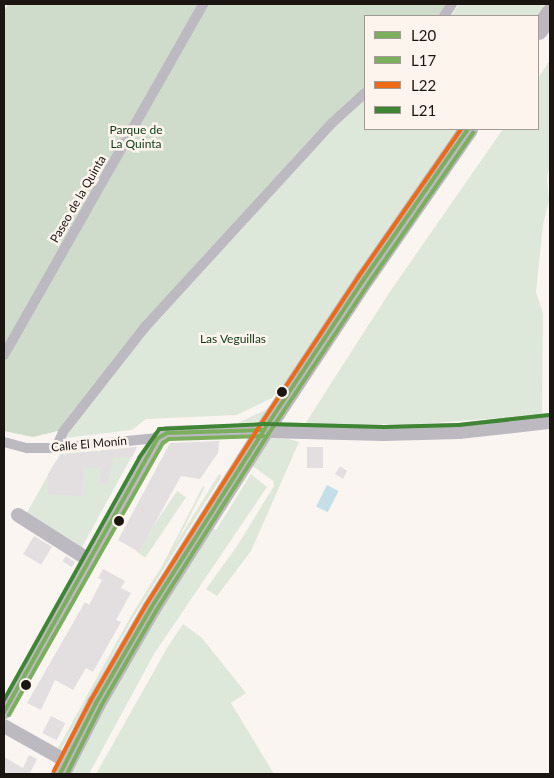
<!DOCTYPE html>
<meta charset="utf-8">
<style>
body{margin:0}
#map{position:relative;width:554px;height:778px;overflow:hidden;background:#faf5f0;font-family:Lato,sans-serif}
div>[style]{position:absolute}
[style*='--x']{left:calc(var(--x)*1px);top:calc(var(--y)*1px);width:calc(var(--w)*1px);rotate:calc(var(--a)*1deg)}
.green>*{inset:0;background:#dee8da;transform-origin:0 0}
.forest>*{inset:0;background:#cfdccc}
.water>*{inset:0;background:#c5dfe8;transform-origin:0 0}
.building>*{inset:0;background:#e3dfe1;transform-origin:0 0}
.pedestrian>*{height:10px;margin:-5px;padding:0 5px;transform-origin:5px;border-radius:5px;background:#bdb9c1}
.minor>*{height:14px;margin:-7px;padding:0 7px;transform-origin:7px;border-radius:7px;background:#bdb9c1}
.tertiary>*{height:16px;margin:-8px;padding:0 8px;transform-origin:8px;border-radius:8px;background:#bdb9c1}
.secondary>*{height:19px;margin:-9.5px;padding:0 9.5px;transform-origin:9.5px;border-radius:9.5px;background:#bdb8c0}
.bus-1>*{height:4px;margin:-2px;padding:0 2px;transform-origin:2px;border-radius:2px;background:#7caf5d}
.bus-2>*{height:4px;margin:-2px;padding:0 2px;transform-origin:2px;border-radius:2px;background:#7caf5d}
.bus-3>*{height:4px;margin:-2px;padding:0 2px;transform-origin:2px;border-radius:2px;background:#ed6b17}
.bus-4>*{height:4px;margin:-2px;padding:0 2px;transform-origin:2px;border-radius:2px;background:#3e8634}
.dots>*{width:14px;height:14px;translate:-50% -50%;box-sizing:border-box;border:2px solid #fdf4ed;border-radius:50%}
span{translate:-50% -50%;white-space:nowrap;text-align:center;line-height:1.15;-webkit-text-stroke:5px #fdf4ed;paint-order:stroke}
.park-label{font-size:12px;color:#0c3816}
.street-label{font-size:12px;color:#1a1511}
.frame{position:absolute;inset:0;border:5px solid #1a1511;pointer-events:none}
.legend{position:absolute;left:364px;top:15px;width:175px;height:115px;box-sizing:border-box;background:#fdf4ed;border:1px solid #a29b95;margin:0;padding:6px 9px;list-style:none;font-size:15px;color:#1a1511}
.legend li{display:flex;align-items:center;gap:10px;height:25px}
.legend b{width:25px;border:1px solid #a29b95}
</style>
<div id="map">
<div class="green">
<i style="clip-path:polygon(459px 4px,548px 4px,538px 18px,451px 16px)"></i>
<i style="clip-path:polygon(550px 60px,550px 164px,547px 178px,549px 200px,543px 225px,536px 292px,543px 313px,542px 415px,418px 424px,305px 424px,389px 293px,503px 129px,538px 129px,538px 78px)"></i>
<i style="clip-path:polygon(365px 99px,365px 129px,460px 129px,298px 367px,272px 398px,237px 415px,146px 419px,132px 430px,65px 438px,148px 330px,336px 126px)"></i>
<i style="clip-path:polygon(271px 407px,261px 421px,238px 423px)"></i>
<i style="clip-path:polygon(270px 439px,289px 439px,299px 442px,251px 551px,217px 596px,206px 589px,237px 546px,274px 486px,273px 481px,250px 464px,265px 442px)"></i>
<i style="clip-path:polygon(137px 447px,81px 549px,26px 514px,60px 454px)"></i>
<i style="clip-path:polygon(219px 474px,222px 476px,133px 618px,61px 750px,58px 748px,131px 616px)"></i>
<i style="clip-path:polygon(251px 474px,267px 487px,154px 654px,89px 774px,67px 774px,111px 691px,210px 526px,216px 530px)"></i>
<i style="left:203px;top:486px;width:2px;height:93px;rotate:27deg"></i>
<i style="left:177px;top:491px;width:11px;height:73px;rotate:34deg"></i>
<i style="clip-path:polygon(183px 624px,202px 638px,246px 693px,231px 703px,274px 774px,96px 774px,167px 648px)"></i>
</div>
<div class="forest">
<i style="clip-path:polygon(8px 4px,447px 4px,438px 16px,365px 16px,365px 87px,329px 119px,58px 431px,33px 437px,4px 431px,4px 11px)"></i>
</div>
<div class="water">
<i style="left:327px;top:485px;width:13px;height:24px;rotate:27deg"></i>
</div>
<div class="building">
<i style="clip-path:polygon(219px 441px,218px 453px,200px 479px,181px 476px,139px 552px,118px 540px,170px 443px)"></i>
<i style="clip-path:polygon(137px 447px,132px 457px,113px 458px,108px 484px,99px 483px,102px 467px,83px 469px,82px 496px,48px 495px,48px 474px,60px 455px)"></i>
<i style="left:307px;top:447px;width:16px;height:21px"></i>
<i style="clip-path:polygon(340px 466px,347px 471px,343px 479px,335px 474px)"></i>
<i style="left:34px;top:536px;width:21px;height:21px;rotate:31deg"></i>
<i style="left:66px;top:556px;width:11px;height:6px;rotate:34deg"></i>
<i style="clip-path:polygon(103px 569px,125px 581px,121px 588px,131px 593px,116px 620px,121px 622px,93px 672px,86px 668px,73px 690px,55px 680px,41px 710px,27px 703px,85px 602px,89px 605px,102px 580px,98px 578px)"></i>
<i style="left:51px;top:716px;width:16px;height:19px;rotate:27deg"></i>
<i style="clip-path:polygon(29px 755px,37px 759px,30px 773px,33px 774px,4px 774px,4px 757px,23px 768px)"></i>
</div>
<div class="pedestrian">
<i style="--x:444;--y:16;--w:14;--a:-56"></i>
<i style="--x:4;--y:355;--w:403;--a:-60.4"></i>
<i style="--x:4;--y:442;--w:24;--a:15"></i>
<i style="--x:27;--y:448;--w:29;--a:0"></i>
<i style="--x:56;--y:448;--w:102;--a:-5.6"></i>
<i style="--x:56;--y:448;--w:17;--a:-66"></i>
<i style="--x:63;--y:432;--w:133;--a:-52"></i>
<i style="--x:145;--y:327;--w:277;--a:-47.5"></i>
<i style="--x:332;--y:123;--w:45;--a:-42.3"></i>
</div>
<div class="minor">
<i style="--x:18;--y:515;--w:84;--a:32.4"></i>
<i style="--x:4;--y:712;--w:314;--a:-60.7"></i>
<i style="--x:158;--y:438;--w:10;--a:-29"></i>
<i style="--x:167;--y:433;--w:97;--a:-1.8"></i>
<i style="--x:4;--y:726;--w:71;--a:29.4"></i>
</div>
<div class="tertiary">
<i style="--x:264;--y:430;--w:120;--a:1.4"></i>
<i style="--x:384;--y:433;--w:75;--a:-1.5"></i>
<i style="--x:459;--y:431;--w:92;--a:-6.3"></i>
</div>
<div class="secondary">
<i style="--x:538;--y:30;--w:21;--a:-55"></i>
<i style="--x:60;--y:774;--w:80;--a:-63.1"></i>
<i style="--x:96;--y:703;--w:110;--a:-59.9"></i>
<i style="--x:151;--y:608;--w:211;--a:-57.6"></i>
<i style="--x:264;--y:430;--w:181;--a:-56.5"></i>
<i style="--x:364;--y:279;--w:183;--a:-55.3"></i>
</div>
<div class="bus-1">
<i style="--x:4;--y:712;--w:314;--a:-60.7"></i>
<i style="--x:158;--y:438;--w:10;--a:-29"></i>
<i style="--x:167;--y:433;--w:97;--a:-1.8"></i>
<i style="--x:60;--y:774;--w:80;--a:-63.1"></i>
<i style="--x:96;--y:703;--w:110;--a:-59.9"></i>
<i style="--x:151;--y:608;--w:211;--a:-57.6"></i>
<i style="--x:264;--y:430;--w:181;--a:-56.5"></i>
<i style="--x:364;--y:279;--w:183;--a:-55.3"></i>
</div>
<div class="bus-2">
<i style="--x:9;--y:715;--w:313;--a:-60.5"></i>
<i style="--x:163;--y:443;--w:7;--a:-34"></i>
<i style="--x:169;--y:439;--w:95;--a:-1.8"></i>
<i style="--x:67;--y:774;--w:76;--a:-63.4"></i>
<i style="--x:101;--y:706;--w:110;--a:-59.9"></i>
<i style="--x:156;--y:611;--w:211;--a:-57.6"></i>
<i style="--x:269;--y:433;--w:180;--a:-56.3"></i>
<i style="--x:369;--y:283;--w:183;--a:-55.3"></i>
</div>
<div class="bus-3">
<i style="--x:54;--y:771;--w:80;--a:-62.5"></i>
<i style="--x:91;--y:700;--w:110;--a:-59.9"></i>
<i style="--x:146;--y:605;--w:211;--a:-57.6"></i>
<i style="--x:259;--y:427;--w:181;--a:-56.5"></i>
<i style="--x:359;--y:276;--w:179;--a:-55.2"></i>
</div>
<div class="bus-4">
<i style="--x:4;--y:700;--w:277;--a:-60.8"></i>
<i style="--x:139;--y:458;--w:35;--a:-55"></i>
<i style="--x:159;--y:429;--w:105;--a:-2.7"></i>
<i style="--x:264;--y:424;--w:120;--a:1.4"></i>
<i style="--x:384;--y:427;--w:75;--a:-1.5"></i>
<i style="--x:459;--y:425;--w:91;--a:-6.3"></i>
</div>
<div class="dots">
<i style="left:282px;top:392px;background:#1a1511"></i>
<i style="left:119px;top:521px;background:#1a1511"></i>
<i style="left:26px;top:685px;background:#1a1511"></i>
</div>
<div class="park-label">
<span style="left:136px;top:137px">Parque de<br>La Quinta</span>
<span style="left:233px;top:339px">Las Veguillas</span>
</div>
<div class="street-label">
<span style="left:78px;top:199px;rotate:-60deg">Paseo de la Quinta</span>
<span style="left:89px;top:444px;rotate:-5deg">Calle El Monín</span>
</div>
<div class="frame"></div>
<ul class="legend">
<li><b style="height:6px;background:#7caf5d"></b>L20</li>
<li><b style="height:6px;background:#7caf5d"></b>L17</li>
<li><b style="height:6px;background:#ed6b17"></b>L22</li>
<li><b style="height:6px;background:#3e8634"></b>L21</li>
</ul>
</div>
